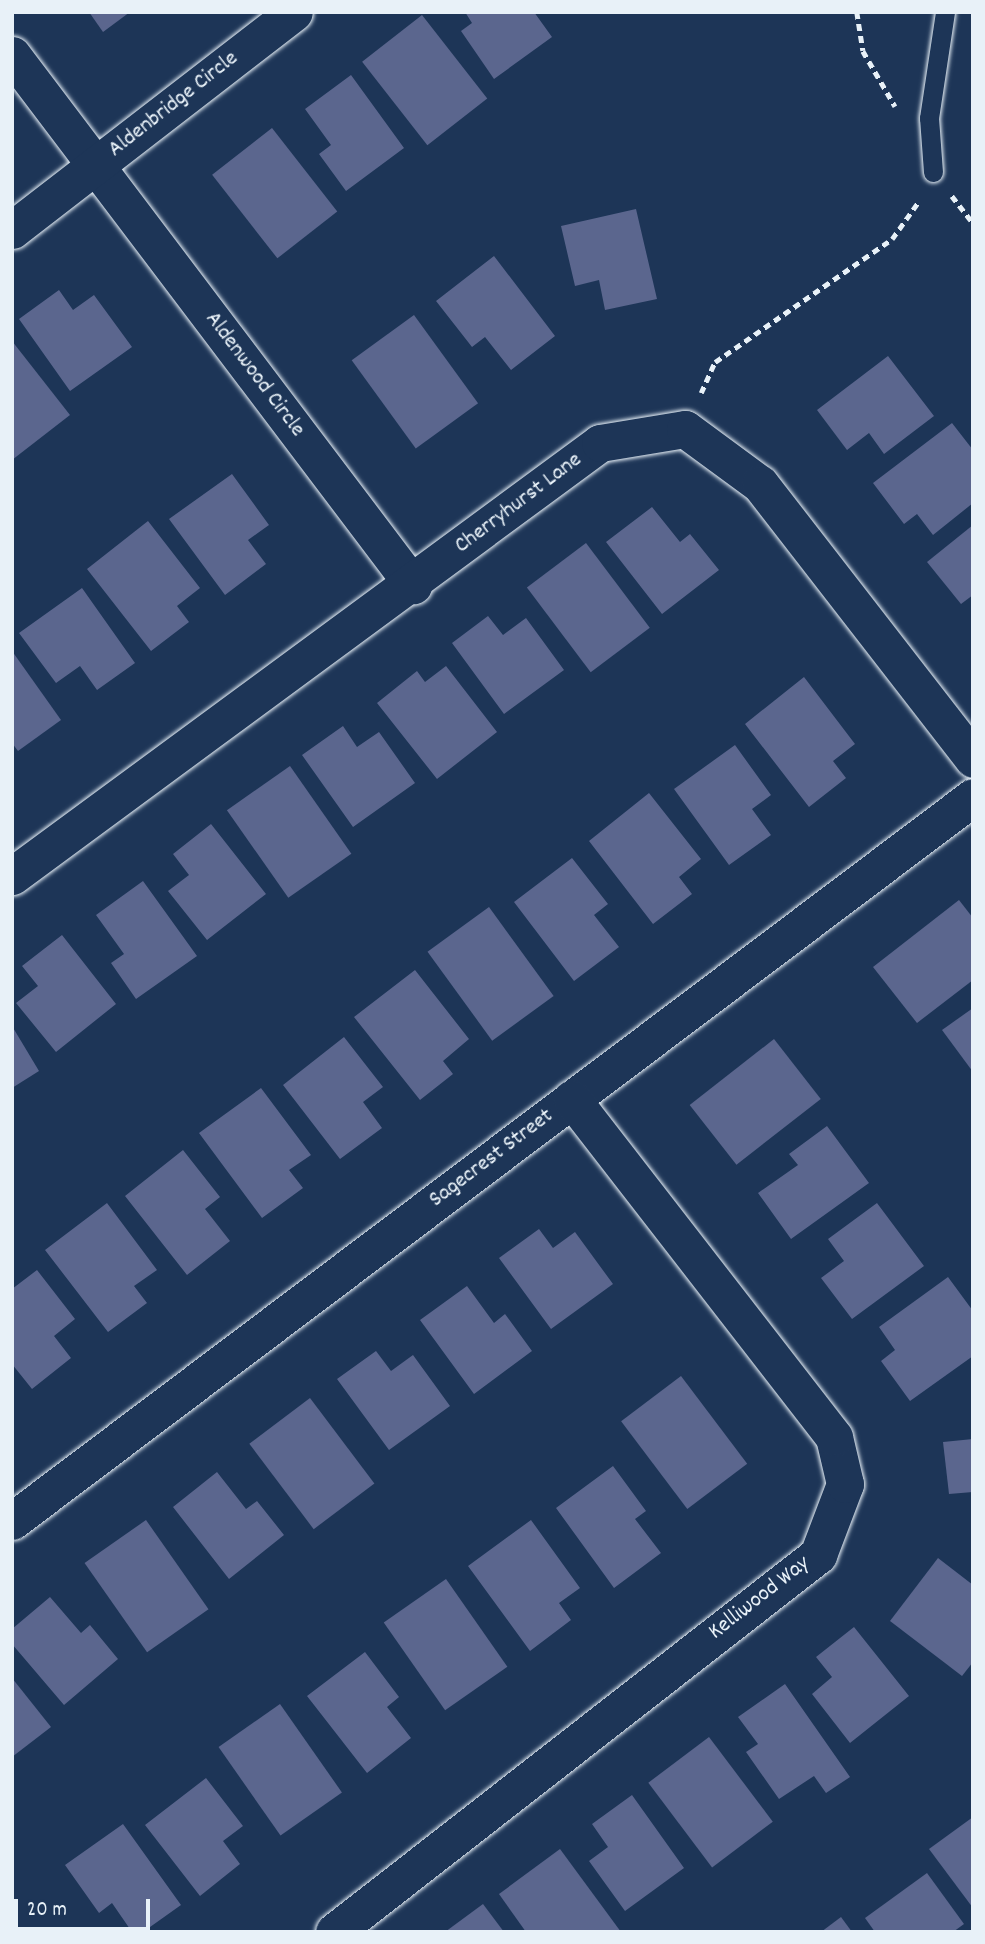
<!DOCTYPE html>
<style>
body{margin:0}
#map{position:relative;width:985px;height:1944px;overflow:hidden;background:#1d3557;font-family:Dekko,sans-serif}
div>[style]{position:absolute}
[style*='--x']{left:calc(var(--x)*1px);top:calc(var(--y)*1px);width:calc(var(--w)*1px);rotate:calc(var(--a)*1deg)}
.building>*{inset:0;background:#5b668e;transform-origin:0 0}
.path>*{height:4.5px;margin-top:-2.25px;transform-origin:0;background:repeating-linear-gradient(90deg,#e8f1f8 0 7px,transparent 0 12px)}
.roads{filter:drop-shadow(0 0 2px #e8f1f8) drop-shadow(0 0 2px #e8f1f8)}
.service>*{height:19px;margin:-9.5px;padding:0 9.5px;transform-origin:9.5px;border-radius:9.5px;background:#1d3557}
.minor>*{height:37px;margin:-18.5px;padding:0 18.5px;transform-origin:18.5px;border-radius:18.5px;background:#1d3557}
span{translate:-50% -50%;white-space:nowrap;text-align:center;line-height:1.15;-webkit-text-stroke:5px #1d3557;paint-order:stroke}
.street-label{font-size:23px;color:#e8f1f8}
.frame{position:absolute;inset:0;border:14px solid #e8f1f8;pointer-events:none}
.scale{position:absolute;left:14px;top:1899px;width:136px;height:32px;box-sizing:border-box;border:4px solid #e8f1f8;border-top:0;padding-left:9px;font-size:21px;line-height:24px;white-space:nowrap;color:#e8f1f8;-webkit-text-stroke:5px #1d3557;paint-order:stroke}
</style>
<div id="map">
<div class="building">
<i style="clip-path:polygon(89px 12px,130px 12px,103px 32px)"></i>
<i style="clip-path:polygon(465px 12px,534px 12px,552px 37px,494px 79px,461px 31px,472px 23px)"></i>
<i style="left:422px;top:15px;width:106px;height:76px;rotate:52deg"></i>
<i style="clip-path:polygon(351px 75px,404px 148px,346px 191px,319px 154px,331px 145px,305px 109px)"></i>
<i style="left:272px;top:128px;width:106px;height:76px;rotate:52deg"></i>
<i style="clip-path:polygon(636px 209px,657px 299px,605px 310px,599px 280px,575px 286px,561px 226px)"></i>
<i style="clip-path:polygon(494px 256px,555px 336px,511px 370px,485px 337px,472px 347px,436px 301px)"></i>
<i style="clip-path:polygon(59px 290px,73px 310px,94px 295px,132px 347px,70px 391px,19px 319px)"></i>
<i style="left:414px;top:315px;width:109px;height:77px;rotate:54deg"></i>
<i style="clip-path:polygon(12px 341px,70px 415px,12px 460px)"></i>
<i style="clip-path:polygon(888px 356px,934px 416px,884px 454px,869px 433px,847px 450px,817px 410px)"></i>
<i style="clip-path:polygon(952px 423px,973px 450px,973px 503px,933px 535px,917px 514px,904px 524px,873px 483px)"></i>
<i style="clip-path:polygon(232px 474px,269px 525px,248px 540px,266px 564px,225px 595px,169px 519px)"></i>
<i style="clip-path:polygon(652px 507px,680px 542px,690px 534px,719px 570px,662px 614px,606px 542px)"></i>
<i style="clip-path:polygon(148px 521px,200px 588px,177px 606px,189px 622px,151px 651px,87px 569px)"></i>
<i style="clip-path:polygon(973px 525px,973px 595px,961px 604px,927px 562px)"></i>
<i style="left:586px;top:543px;width:106px;height:74px;rotate:53deg"></i>
<i style="clip-path:polygon(82px 588px,135px 663px,97px 690px,80px 666px,56px 683px,19px 633px)"></i>
<i style="clip-path:polygon(488px 616px,503px 635px,526px 618px,564px 670px,504px 714px,452px 643px)"></i>
<i style="clip-path:polygon(12px 651px,61px 720px,18px 751px,12px 743px)"></i>
<i style="clip-path:polygon(446px 666px,497px 732px,437px 779px,377px 703px,417px 671px,425px 682px)"></i>
<i style="clip-path:polygon(804px 677px,855px 744px,833px 761px,846px 778px,809px 807px,745px 724px)"></i>
<i style="clip-path:polygon(343px 726px,357px 747px,379px 732px,415px 783px,353px 827px,302px 755px)"></i>
<i style="clip-path:polygon(735px 745px,771px 795px,752px 809px,771px 835px,729px 865px,674px 789px)"></i>
<i style="left:290px;top:766px;width:107px;height:77px;rotate:55deg"></i>
<i style="clip-path:polygon(649px 793px,701px 859px,679px 877px,692px 894px,653px 924px,589px 841px)"></i>
<i style="clip-path:polygon(211px 824px,266px 894px,207px 940px,168px 891px,189px 875px,173px 854px)"></i>
<i style="clip-path:polygon(572px 858px,608px 904px,594px 915px,619px 947px,574px 981px,514px 902px)"></i>
<i style="clip-path:polygon(143px 881px,197px 956px,136px 999px,111px 963px,124px 954px,96px 915px)"></i>
<i style="clip-path:polygon(959px 900px,973px 918px,973px 980px,917px 1023px,873px 967px)"></i>
<i style="left:489px;top:907px;width:110px;height:76px;rotate:54deg"></i>
<i style="clip-path:polygon(62px 935px,116px 1004px,56px 1052px,16px 1003px,38px 986px,22px 966px)"></i>
<i style="clip-path:polygon(415px 970px,469px 1039px,443px 1061px,453px 1074px,420px 1100px,354px 1017px)"></i>
<i style="clip-path:polygon(973px 1008px,973px 1072px,942px 1030px)"></i>
<i style="clip-path:polygon(12px 1026px,39px 1071px,12px 1088px)"></i>
<i style="clip-path:polygon(344px 1037px,383px 1087px,363px 1102px,382px 1128px,340px 1159px,283px 1085px)"></i>
<i style="left:774px;top:1039px;width:76px;height:107px;rotate:52deg"></i>
<i style="clip-path:polygon(261px 1088px,311px 1155px,289px 1170px,303px 1188px,262px 1218px,199px 1133px)"></i>
<i style="clip-path:polygon(827px 1126px,869px 1183px,791px 1239px,758px 1193px,798px 1165px,789px 1154px)"></i>
<i style="clip-path:polygon(183px 1150px,220px 1197px,205px 1209px,230px 1241px,187px 1275px,125px 1196px)"></i>
<i style="clip-path:polygon(107px 1203px,157px 1270px,134px 1286px,147px 1303px,108px 1332px,45px 1250px)"></i>
<i style="clip-path:polygon(877px 1203px,924px 1266px,852px 1319px,821px 1278px,844px 1261px,828px 1239px)"></i>
<i style="clip-path:polygon(539px 1229px,553px 1248px,575px 1232px,613px 1284px,551px 1329px,499px 1258px)"></i>
<i style="clip-path:polygon(37px 1270px,75px 1319px,54px 1336px,71px 1358px,32px 1389px,12px 1364px,12px 1289px)"></i>
<i style="clip-path:polygon(948px 1277px,973px 1311px,973px 1356px,910px 1401px,881px 1361px,895px 1350px,879px 1327px)"></i>
<i style="clip-path:polygon(467px 1286px,494px 1323px,505px 1314px,532px 1351px,474px 1394px,420px 1320px)"></i>
<i style="clip-path:polygon(376px 1351px,391px 1371px,413px 1355px,450px 1406px,389px 1450px,337px 1379px)"></i>
<i style="left:681px;top:1376px;width:110px;height:75px;rotate:53deg"></i>
<i style="left:310px;top:1398px;width:107px;height:76px;rotate:53deg"></i>
<i style="clip-path:polygon(973px 1439px,973px 1492px,949px 1494px,943px 1442px)"></i>
<i style="clip-path:polygon(613px 1466px,646px 1511px,635px 1519px,661px 1553px,614px 1588px,556px 1508px)"></i>
<i style="clip-path:polygon(217px 1472px,246px 1509px,257px 1501px,284px 1535px,229px 1579px,173px 1507px)"></i>
<i style="left:146px;top:1520px;width:109px;height:75px;rotate:55deg"></i>
<i style="clip-path:polygon(531px 1520px,580px 1588px,559px 1603px,571px 1620px,530px 1651px,468px 1566px)"></i>
<i style="clip-path:polygon(938px 1558px,973px 1585px,973px 1662px,962px 1676px,890px 1621px)"></i>
<i style="left:446px;top:1579px;width:107px;height:76px;rotate:55deg"></i>
<i style="clip-path:polygon(50px 1597px,81px 1633px,90px 1625px,118px 1659px,64px 1705px,12px 1644px,12px 1629px)"></i>
<i style="clip-path:polygon(854px 1627px,909px 1696px,850px 1743px,812px 1694px,832px 1677px,816px 1657px)"></i>
<i style="clip-path:polygon(365px 1652px,399px 1697px,387px 1707px,411px 1738px,367px 1773px,307px 1696px)"></i>
<i style="clip-path:polygon(12px 1678px,51px 1727px,12px 1757px)"></i>
<i style="clip-path:polygon(785px 1684px,850px 1777px,826px 1793px,814px 1776px,779px 1799px,746px 1752px,758px 1744px,738px 1717px)"></i>
<i style="left:280px;top:1704px;width:108px;height:75px;rotate:55deg"></i>
<i style="left:709px;top:1737px;width:106px;height:76px;rotate:53deg"></i>
<i style="clip-path:polygon(206px 1778px,243px 1826px,223px 1841px,240px 1864px,200px 1896px,145px 1825px)"></i>
<i style="clip-path:polygon(632px 1795px,684px 1868px,625px 1911px,589px 1861px,608px 1847px,592px 1824px)"></i>
<i style="clip-path:polygon(973px 1817px,973px 1908px,929px 1849px)"></i>
<i style="clip-path:polygon(123px 1824px,181px 1905px,143px 1932px,132px 1932px,112px 1903px,99px 1913px,65px 1865px)"></i>
<i style="clip-path:polygon(560px 1849px,621px 1932px,526px 1932px,499px 1894px)"></i>
<i style="clip-path:polygon(927px 1873px,964px 1924px,953px 1932px,875px 1932px,865px 1918px)"></i>
<i style="clip-path:polygon(483px 1904px,504px 1932px,445px 1932px)"></i>
<i style="clip-path:polygon(841px 1917px,852px 1932px,821px 1932px)"></i>
</div>
<div class="path">
<i style="--x:857;--y:12;--w:39;--a:81"></i>
<i style="--x:863;--y:51;--w:64;--a:59.8"></i>
<i style="--x:952;--y:196;--w:34;--a:52"></i>
<i style="--x:701;--y:393;--w:34;--a:-66"></i>
<i style="--x:715;--y:362;--w:216;--a:-34.8"></i>
<i style="--x:892;--y:239;--w:47;--a:-54.6"></i>
</div>
<div class="roads">
<div class="service">
<i style="--x:933;--y:172;--w:54;--a:-94.2"></i>
<i style="--x:929;--y:118;--w:107;--a:-81.4"></i>
</div>
<div class="minor">
<i style="--x:12;--y:55;--w:665;--a:52.89"></i>
<i style="--x:12;--y:230;--w:356;--a:-37.7"></i>
<i style="--x:12;--y:876;--w:730;--a:-36.37"></i>
<i style="--x:600;--y:443;--w:86;--a:-9.4"></i>
<i style="--x:685;--y:429;--w:93;--a:36.3"></i>
<i style="--x:760;--y:484;--w:348;--a:52.2"></i>
<i style="--x:12;--y:1521;--w:1203;--a:-36.99"></i>
<i style="--x:334;--y:1932;--w:614;--a:-37.92"></i>
<i style="--x:818;--y:1555;--w:76;--a:-69.2"></i>
<i style="--x:845;--y:1484;--w:48;--a:-103.2"></i>
<i style="--x:834;--y:1437;--w:428;--a:-127.8"></i>
</div>
</div>
<div class="street-label">
<span style="left:174px;top:105px;rotate:-38deg">Aldenbridge Circle</span>
<span style="left:254px;top:375px;rotate:53deg">Aldenwood Circle</span>
<span style="left:519px;top:504px;rotate:-37deg">Cherryhurst Lane</span>
<span style="left:492px;top:1159px;rotate:-37deg">Sagecrest Street</span>
<span style="left:760px;top:1599px;rotate:-38deg">Kelliwood Way</span>
</div>
<div class="frame"></div>
<div class="scale">20 m</div>
</div>
